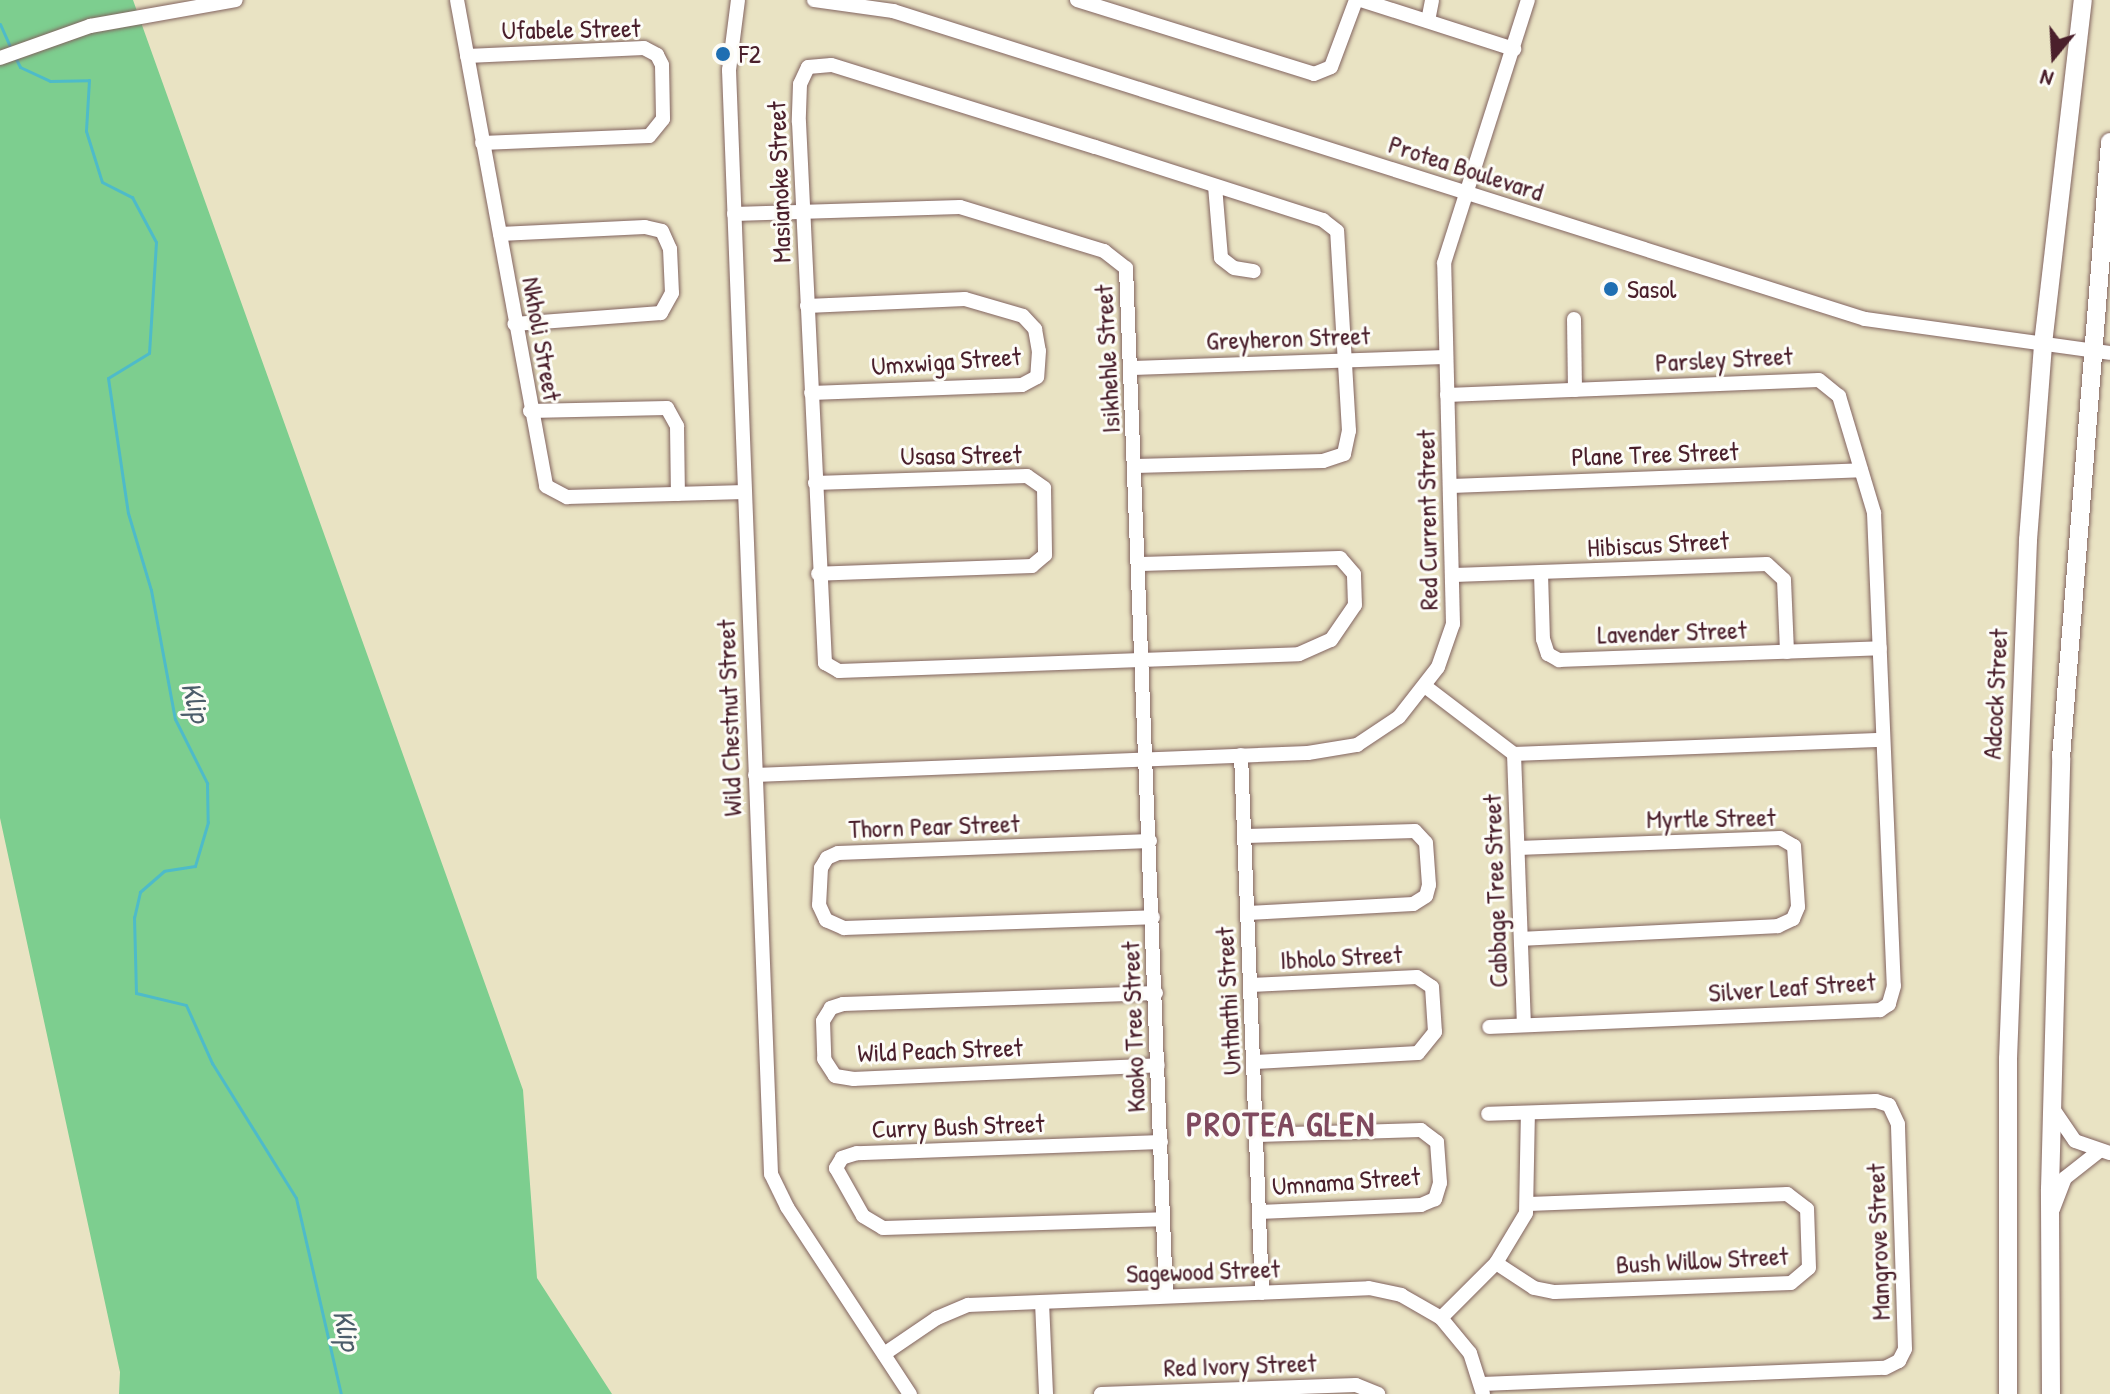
<!DOCTYPE html>
<style>
body{margin:0}
#map{position:relative;width:2110px;height:1394px;overflow:hidden;background:#e9e3c3;font-family:"Patrick Hand",sans-serif}
div>[style]{position:absolute}
[style*='--x']{left:calc(var(--x)*1px);top:calc(var(--y)*1px);width:calc(var(--w)*1px);rotate:calc(var(--a)*1deg)}
.green>*{inset:0;background:#7dce8f}
.stream>*{height:3px;margin:-1.5px;padding:0 1.5px;transform-origin:1.5px;border-radius:1.5px;background:#4ebbc9}
.roads{filter:drop-shadow(0 0 2px #826460) drop-shadow(0 0 2px #826460)}
.minor>*{height:14px;margin:-7px;padding:0 7px;transform-origin:7px;border-radius:7px;background:#fff}
.major>*{height:18px;margin:-9px;padding:0 9px;transform-origin:9px;border-radius:9px;background:#fff}
.dots>*{width:22px;height:22px;translate:-50% -50%;box-sizing:border-box;border:4px solid #fdfcf7;border-radius:50%}
span{translate:-50% -50%;white-space:nowrap;text-align:center;line-height:1.15;-webkit-text-stroke:6px #fdfcf7;paint-order:stroke}
.street-label{font-size:26px;color:#4a1f2b}
.poi-label{font-size:26px;color:#4a1f2b}
.left{translate:0 -50%;text-align:left}
.water-label{font-size:28px;color:#4c5d6a;font-style:italic}
.district-label{font-size:34px;color:#804a5e;font-weight:700;letter-spacing:2px}
.north{position:absolute;left:2014px;top:16px;width:80px;height:80px;-webkit-text-stroke:6px #fdfcf7;paint-order:stroke;rotate:198deg;font-size:22px;font-weight:700;line-height:32px;text-align:center;color:#4a1f2b}
.north::after{content:'';display:block;margin:auto;width:28px;height:36px;background:#4a1f2b;clip-path:polygon(50% 0,100% 100%,50% 72%,0 100%)}
</style>
<div id="map">
<div class="green">
<i style="clip-path:polygon(0 0,133px 0,523px 1090px,537px 1278px,612px 1394px,119px 1394px,120px 1372px,0 818px)"></i>
</div>
<div class="stream">
<i style="--x:0;--y:24;--w:27;--a:66"></i>
<i style="--x:16;--y:59;--w:9;--a:63"></i>
<i style="--x:20;--y:67;--w:33;--a:25"></i>
<i style="--x:50;--y:81;--w:39;--a:-1"></i>
<i style="--x:89;--y:80;--w:51;--a:93.4"></i>
<i style="--x:86;--y:131;--w:53;--a:72.6"></i>
<i style="--x:102;--y:182;--w:34;--a:27"></i>
<i style="--x:132;--y:197;--w:51;--a:61.9"></i>
<i style="--x:156;--y:242;--w:111;--a:93.6"></i>
<i style="--x:149;--y:353;--w:48;--a:148.6"></i>
<i style="--x:108;--y:378;--w:136;--a:81.6"></i>
<i style="--x:128;--y:513;--w:80;--a:73.4"></i>
<i style="--x:151;--y:590;--w:131;--a:79.5"></i>
<i style="--x:175;--y:719;--w:72;--a:63.4"></i>
<i style="--x:207;--y:783;--w:39;--a:89"></i>
<i style="--x:208;--y:822;--w:46;--a:106.5"></i>
<i style="--x:195;--y:866;--w:31;--a:171"></i>
<i style="--x:164;--y:871;--w:32;--a:139"></i>
<i style="--x:140;--y:892;--w:26;--a:103"></i>
<i style="--x:134;--y:917;--w:76;--a:88.5"></i>
<i style="--x:136;--y:993;--w:51;--a:13.5"></i>
<i style="--x:186;--y:1005;--w:64;--a:65.9"></i>
<i style="--x:212;--y:1063;--w:159;--a:58.1"></i>
<i style="--x:296;--y:1198;--w:201;--a:77.1"></i>
</div>
<div class="roads">
<div class="minor">
<i style="--x:457;--y:0;--w:494;--a:79.6"></i>
<i style="--x:546;--y:486;--w:24;--a:28"></i>
<i style="--x:567;--y:497;--w:178;--a:-1.6"></i>
<i style="--x:738;--y:0;--w:71;--a:97.3"></i>
<i style="--x:729;--y:70;--w:1105;--a:87.82"></i>
<i style="--x:771;--y:1174;--w:37;--a:64"></i>
<i style="--x:787;--y:1207;--w:224;--a:56.7"></i>
<i style="--x:814;--y:0;--w:80;--a:7.9"></i>
<i style="--x:893;--y:11;--w:1020;--a:17.58"></i>
<i style="--x:1865;--y:319;--w:247;--a:7.9"></i>
<i style="--x:1077;--y:0;--w:248;--a:17.3"></i>
<i style="--x:1314;--y:74;--w:18;--a:-22"></i>
<i style="--x:1331;--y:67;--w:72;--a:-69.5"></i>
<i style="--x:1361;--y:0;--w:161;--a:17.8"></i>
<i style="--x:1428;--y:21;--w:21;--a:-79"></i>
<i style="--x:467;--y:56;--w:177;--a:-2.6"></i>
<i style="--x:644;--y:48;--w:15;--a:28"></i>
<i style="--x:657;--y:55;--w:11;--a:63"></i>
<i style="--x:662;--y:65;--w:54;--a:88.9"></i>
<i style="--x:663;--y:119;--w:22;--a:129"></i>
<i style="--x:649;--y:136;--w:167;--a:177.6"></i>
<i style="--x:0;--y:58;--w:96;--a:-19.6"></i>
<i style="--x:90;--y:26;--w:148;--a:-10.1"></i>
<i style="--x:1215;--y:186;--w:72;--a:85.2"></i>
<i style="--x:1221;--y:258;--w:16;--a:38"></i>
<i style="--x:1234;--y:268;--w:20;--a:9"></i>
<i style="--x:734;--y:214;--w:226;--a:-1.8"></i>
<i style="--x:960;--y:207;--w:151;--a:17"></i>
<i style="--x:1104;--y:251;--w:28;--a:38"></i>
<i style="--x:1126;--y:268;--w:1029;--a:87.77"></i>
<i style="--x:500;--y:234;--w:145;--a:-2.8"></i>
<i style="--x:645;--y:227;--w:17;--a:13"></i>
<i style="--x:662;--y:231;--w:20;--a:66"></i>
<i style="--x:670;--y:249;--w:44;--a:87.4"></i>
<i style="--x:672;--y:293;--w:23;--a:119"></i>
<i style="--x:661;--y:313;--w:147;--a:175.7"></i>
<i style="--x:807;--y:306;--w:158;--a:-2.5"></i>
<i style="--x:965;--y:299;--w:60;--a:16.3"></i>
<i style="--x:1023;--y:316;--w:18;--a:47"></i>
<i style="--x:1035;--y:329;--w:22;--a:80"></i>
<i style="--x:1039;--y:351;--w:26;--a:94"></i>
<i style="--x:1037;--y:377;--w:17;--a:152"></i>
<i style="--x:1022;--y:385;--w:211;--a:177.8"></i>
<i style="--x:1574;--y:319;--w:71;--a:89.2"></i>
<i style="--x:1133;--y:368;--w:312;--a:-2"></i>
<i style="--x:1447;--y:395;--w:372;--a:-2.3"></i>
<i style="--x:1819;--y:380;--w:26;--a:39"></i>
<i style="--x:1839;--y:396;--w:122;--a:73.3"></i>
<i style="--x:1874;--y:513;--w:473;--a:87.6"></i>
<i style="--x:1894;--y:986;--w:19;--a:106"></i>
<i style="--x:1889;--y:1004;--w:11;--a:146"></i>
<i style="--x:1880;--y:1010;--w:391;--a:177.5"></i>
<i style="--x:530;--y:411;--w:137;--a:-1.3"></i>
<i style="--x:667;--y:408;--w:21;--a:61"></i>
<i style="--x:677;--y:426;--w:68;--a:89.2"></i>
<i style="--x:1135;--y:466;--w:188;--a:-1.5"></i>
<i style="--x:1323;--y:461;--w:22;--a:-18"></i>
<i style="--x:1344;--y:454;--w:24;--a:-78"></i>
<i style="--x:1349;--y:431;--w:200;--a:-93.4"></i>
<i style="--x:1337;--y:231;--w:18;--a:-142"></i>
<i style="--x:1323;--y:220;--w:239;--a:-162.2"></i>
<i style="--x:1095;--y:147;--w:276;--a:-162.7"></i>
<i style="--x:831;--y:65;--w:23;--a:175"></i>
<i style="--x:808;--y:67;--w:19;--a:115"></i>
<i style="--x:800;--y:84;--w:38;--a:92"></i>
<i style="--x:799;--y:122;--w:542;--a:87.25"></i>
<i style="--x:825;--y:663;--w:16;--a:30"></i>
<i style="--x:839;--y:671;--w:460;--a:-2.1"></i>
<i style="--x:1299;--y:654;--w:35;--a:-24"></i>
<i style="--x:1331;--y:640;--w:42;--a:-55.6"></i>
<i style="--x:1355;--y:605;--w:31;--a:-92"></i>
<i style="--x:1354;--y:574;--w:21;--a:-131"></i>
<i style="--x:1340;--y:558;--w:200;--a:178.3"></i>
<i style="--x:815;--y:483;--w:212;--a:-1.9"></i>
<i style="--x:1027;--y:476;--w:21;--a:35"></i>
<i style="--x:1044;--y:488;--w:67;--a:89.1"></i>
<i style="--x:1045;--y:555;--w:17;--a:140"></i>
<i style="--x:1032;--y:566;--w:214;--a:177.9"></i>
<i style="--x:1452;--y:486;--w:409;--a:-2.2"></i>
<i style="--x:1541;--y:573;--w:66;--a:88.3"></i>
<i style="--x:1543;--y:639;--w:16;--a:72"></i>
<i style="--x:1548;--y:654;--w:13;--a:29"></i>
<i style="--x:1559;--y:660;--w:321;--a:-2.1"></i>
<i style="--x:1454;--y:575;--w:313;--a:-2"></i>
<i style="--x:1767;--y:564;--w:23;--a:43"></i>
<i style="--x:1784;--y:580;--w:72;--a:87.6"></i>
<i style="--x:1426;--y:687;--w:111;--a:37.3"></i>
<i style="--x:1514;--y:754;--w:369;--a:-2.2"></i>
<i style="--x:1514;--y:754;--w:271;--a:87.9"></i>
<i style="--x:1241;--y:755;--w:538;--a:87.76"></i>
<i style="--x:755;--y:775;--w:553;--a:-2.28"></i>
<i style="--x:1308;--y:753;--w:50;--a:-9.3"></i>
<i style="--x:1357;--y:745;--w:50;--a:-33.7"></i>
<i style="--x:1399;--y:717;--w:63;--a:-52"></i>
<i style="--x:1438;--y:667;--w:46;--a:-70.8"></i>
<i style="--x:1453;--y:624;--w:361;--a:-91.4"></i>
<i style="--x:1444;--y:263;--w:276;--a:-72.3"></i>
<i style="--x:1246;--y:836;--w:169;--a:-1.7"></i>
<i style="--x:1415;--y:831;--w:16;--a:47"></i>
<i style="--x:1426;--y:843;--w:42;--a:85.9"></i>
<i style="--x:1429;--y:885;--w:11;--a:105"></i>
<i style="--x:1426;--y:896;--w:15;--a:148"></i>
<i style="--x:1413;--y:904;--w:165;--a:176.9"></i>
<i style="--x:1150;--y:841;--w:312;--a:177.8"></i>
<i style="--x:838;--y:853;--w:12;--a:156"></i>
<i style="--x:827;--y:858;--w:12;--a:121"></i>
<i style="--x:821;--y:868;--w:37;--a:93"></i>
<i style="--x:819;--y:905;--w:17;--a:65"></i>
<i style="--x:826;--y:920;--w:20;--a:24"></i>
<i style="--x:844;--y:928;--w:309;--a:-2"></i>
<i style="--x:1518;--y:848;--w:262;--a:-2.2"></i>
<i style="--x:1780;--y:838;--w:16;--a:30"></i>
<i style="--x:1794;--y:846;--w:61;--a:86.2"></i>
<i style="--x:1798;--y:907;--w:13;--a:113"></i>
<i style="--x:1793;--y:919;--w:17;--a:155"></i>
<i style="--x:1778;--y:926;--w:257;--a:177.1"></i>
<i style="--x:1251;--y:985;--w:166;--a:-2.8"></i>
<i style="--x:1417;--y:977;--w:18;--a:34"></i>
<i style="--x:1432;--y:987;--w:45;--a:86.2"></i>
<i style="--x:1435;--y:1032;--w:27;--a:129"></i>
<i style="--x:1418;--y:1053;--w:163;--a:176.8"></i>
<i style="--x:1156;--y:993;--w:313;--a:178"></i>
<i style="--x:843;--y:1004;--w:13;--a:162"></i>
<i style="--x:831;--y:1008;--w:15;--a:122"></i>
<i style="--x:823;--y:1021;--w:38;--a:88"></i>
<i style="--x:824;--y:1059;--w:20;--a:57"></i>
<i style="--x:835;--y:1076;--w:19;--a:9"></i>
<i style="--x:854;--y:1079;--w:304;--a:-2.6"></i>
<i style="--x:2051;--y:1106;--w:42;--a:55.6"></i>
<i style="--x:2075;--y:1141;--w:37;--a:19"></i>
<i style="--x:1258;--y:1135;--w:163;--a:-1.8"></i>
<i style="--x:1421;--y:1130;--w:20;--a:37"></i>
<i style="--x:1437;--y:1142;--w:41;--a:85.8"></i>
<i style="--x:1440;--y:1183;--w:17;--a:107"></i>
<i style="--x:1435;--y:1199;--w:15;--a:157"></i>
<i style="--x:1421;--y:1205;--w:162;--a:177.5"></i>
<i style="--x:1161;--y:1142;--w:304;--a:177.9"></i>
<i style="--x:857;--y:1153;--w:16;--a:162"></i>
<i style="--x:842;--y:1158;--w:12;--a:121"></i>
<i style="--x:836;--y:1168;--w:55;--a:60.6"></i>
<i style="--x:863;--y:1216;--w:23;--a:31"></i>
<i style="--x:883;--y:1228;--w:280;--a:-1.8"></i>
<i style="--x:2053;--y:1209;--w:33;--a:-69"></i>
<i style="--x:2065;--y:1178;--w:42;--a:-38.2"></i>
<i style="--x:1496;--y:1263;--w:45;--a:33.3"></i>
<i style="--x:1534;--y:1288;--w:21;--a:11"></i>
<i style="--x:1555;--y:1292;--w:236;--a:-2.2"></i>
<i style="--x:1791;--y:1283;--w:23;--a:-40"></i>
<i style="--x:1809;--y:1268;--w:59;--a:-91.9"></i>
<i style="--x:1807;--y:1209;--w:25;--a:-143"></i>
<i style="--x:1787;--y:1194;--w:258;--a:177.8"></i>
<i style="--x:1042;--y:1302;--w:92;--a:87.5"></i>
<i style="--x:1441;--y:1318;--w:78;--a:-45"></i>
<i style="--x:1496;--y:1263;--w:58;--a:-59"></i>
<i style="--x:1526;--y:1213;--w:100;--a:-88.9"></i>
<i style="--x:884;--y:1354;--w:64;--a:-34.2"></i>
<i style="--x:937;--y:1318;--w:34;--a:-23"></i>
<i style="--x:968;--y:1305;--w:401;--a:-2.4"></i>
<i style="--x:1369;--y:1288;--w:33;--a:12"></i>
<i style="--x:1401;--y:1295;--w:46;--a:29.9"></i>
<i style="--x:1441;--y:1318;--w:45;--a:50.4"></i>
<i style="--x:1470;--y:1353;--w:43;--a:72.4"></i>
<i style="--x:1482;--y:1384;--w:403;--a:-2.3"></i>
<i style="--x:1885;--y:1368;--w:16;--a:-27"></i>
<i style="--x:1899;--y:1361;--w:13;--a:-63"></i>
<i style="--x:1905;--y:1349;--w:225;--a:-91.8"></i>
<i style="--x:1898;--y:1124;--w:21;--a:-115"></i>
<i style="--x:1889;--y:1105;--w:14;--a:-163"></i>
<i style="--x:1876;--y:1101;--w:388;--a:178.1"></i>
<i style="--x:1101;--y:1394;--w:255;--a:-2"></i>
<i style="--x:1356;--y:1385;--w:24;--a:22"></i>
</div>
<div class="major">
<i style="--x:2008;--y:1394;--w:335;--a:-90"></i>
<i style="--x:2008;--y:1059;--w:519;--a:-87.79"></i>
<i style="--x:2028;--y:540;--w:197;--a:-85.6"></i>
<i style="--x:2043;--y:344;--w:346;--a:-83.4"></i>
<i style="--x:2051;--y:1394;--w:205;--a:-90.3"></i>
<i style="--x:2050;--y:1189;--w:431;--a:-88.5"></i>
<i style="--x:2061;--y:758;--w:618;--a:-85.45"></i>
</div>
</div>
<div class="dots">
<i style="left:723px;top:54px;background:#1f6fb2"></i>
<i style="left:1611px;top:289px;background:#1f6fb2"></i>
</div>
<div class="street-label">
<span style="left:571px;top:29px;rotate:-1deg">Ufabele Street</span>
<span style="left:1466px;top:168px;rotate:18deg">Protea Boulevard</span>
<span style="left:779px;top:182px;rotate:-92deg">Masianoke Street</span>
<span style="left:1288px;top:338px;rotate:-2deg">Greyheron Street</span>
<span style="left:542px;top:339px;rotate:80deg">Nkholi Street</span>
<span style="left:1107px;top:359px;rotate:-93deg">Isikhehle Street</span>
<span style="left:1724px;top:359px;rotate:-3deg">Parsley Street</span>
<span style="left:946px;top:361px;rotate:-4deg">Umxwiga Street</span>
<span style="left:1655px;top:454px;rotate:-2deg">Plane Tree Street</span>
<span style="left:961px;top:455px;rotate:-1deg">Usasa Street</span>
<span style="left:1427px;top:520px;rotate:-91deg">Red Current Street</span>
<span style="left:1658px;top:544px;rotate:-3deg">Hibiscus Street</span>
<span style="left:1672px;top:632px;rotate:-2deg">Lavender Street</span>
<span style="left:1995px;top:694px;rotate:-87deg">Adcock Street</span>
<span style="left:729px;top:718px;rotate:-92deg">Wild Chestnut Street</span>
<span style="left:1711px;top:818px;rotate:-1deg">Myrtle Street</span>
<span style="left:934px;top:826px;rotate:-2deg">Thorn Pear Street</span>
<span style="left:1495px;top:891px;rotate:-92deg">Cabbage Tree Street</span>
<span style="left:1341px;top:957px;rotate:-3deg">Ibholo Street</span>
<span style="left:1792px;top:987px;rotate:-4deg">Silver Leaf Street</span>
<span style="left:1228px;top:1001px;rotate:-93deg">Unthathi Street</span>
<span style="left:1133px;top:1027px;rotate:-92deg">Kaoko Tree Street</span>
<span style="left:940px;top:1050px;rotate:-2deg">Wild Peach Street</span>
<span style="left:958px;top:1126px;rotate:-2deg">Curry Bush Street</span>
<span style="left:1346px;top:1181px;rotate:-4deg">Umnama Street</span>
<span style="left:1878px;top:1242px;rotate:-92deg">Mangrove Street</span>
<span style="left:1702px;top:1260px;rotate:-3deg">Bush Willow Street</span>
<span style="left:1203px;top:1271px;rotate:-2deg">Sagewood Street</span>
<span style="left:1240px;top:1365px;rotate:-2deg">Red Ivory Street</span>
</div>
<div class="poi-label">
<span class="left" style="left:739px;top:54px">F2</span>
<span class="left" style="left:1627px;top:289px">Sasol</span>
</div>
<div class="water-label">
<span style="left:196px;top:702px;rotate:74deg">Klip</span>
<span style="left:347px;top:1330px;rotate:77deg">Klip</span>
</div>
<div class="district-label">
<span style="left:1281px;top:1125px">PROTEA GLEN</span>
</div>
<div class="north">N</div>
</div>
